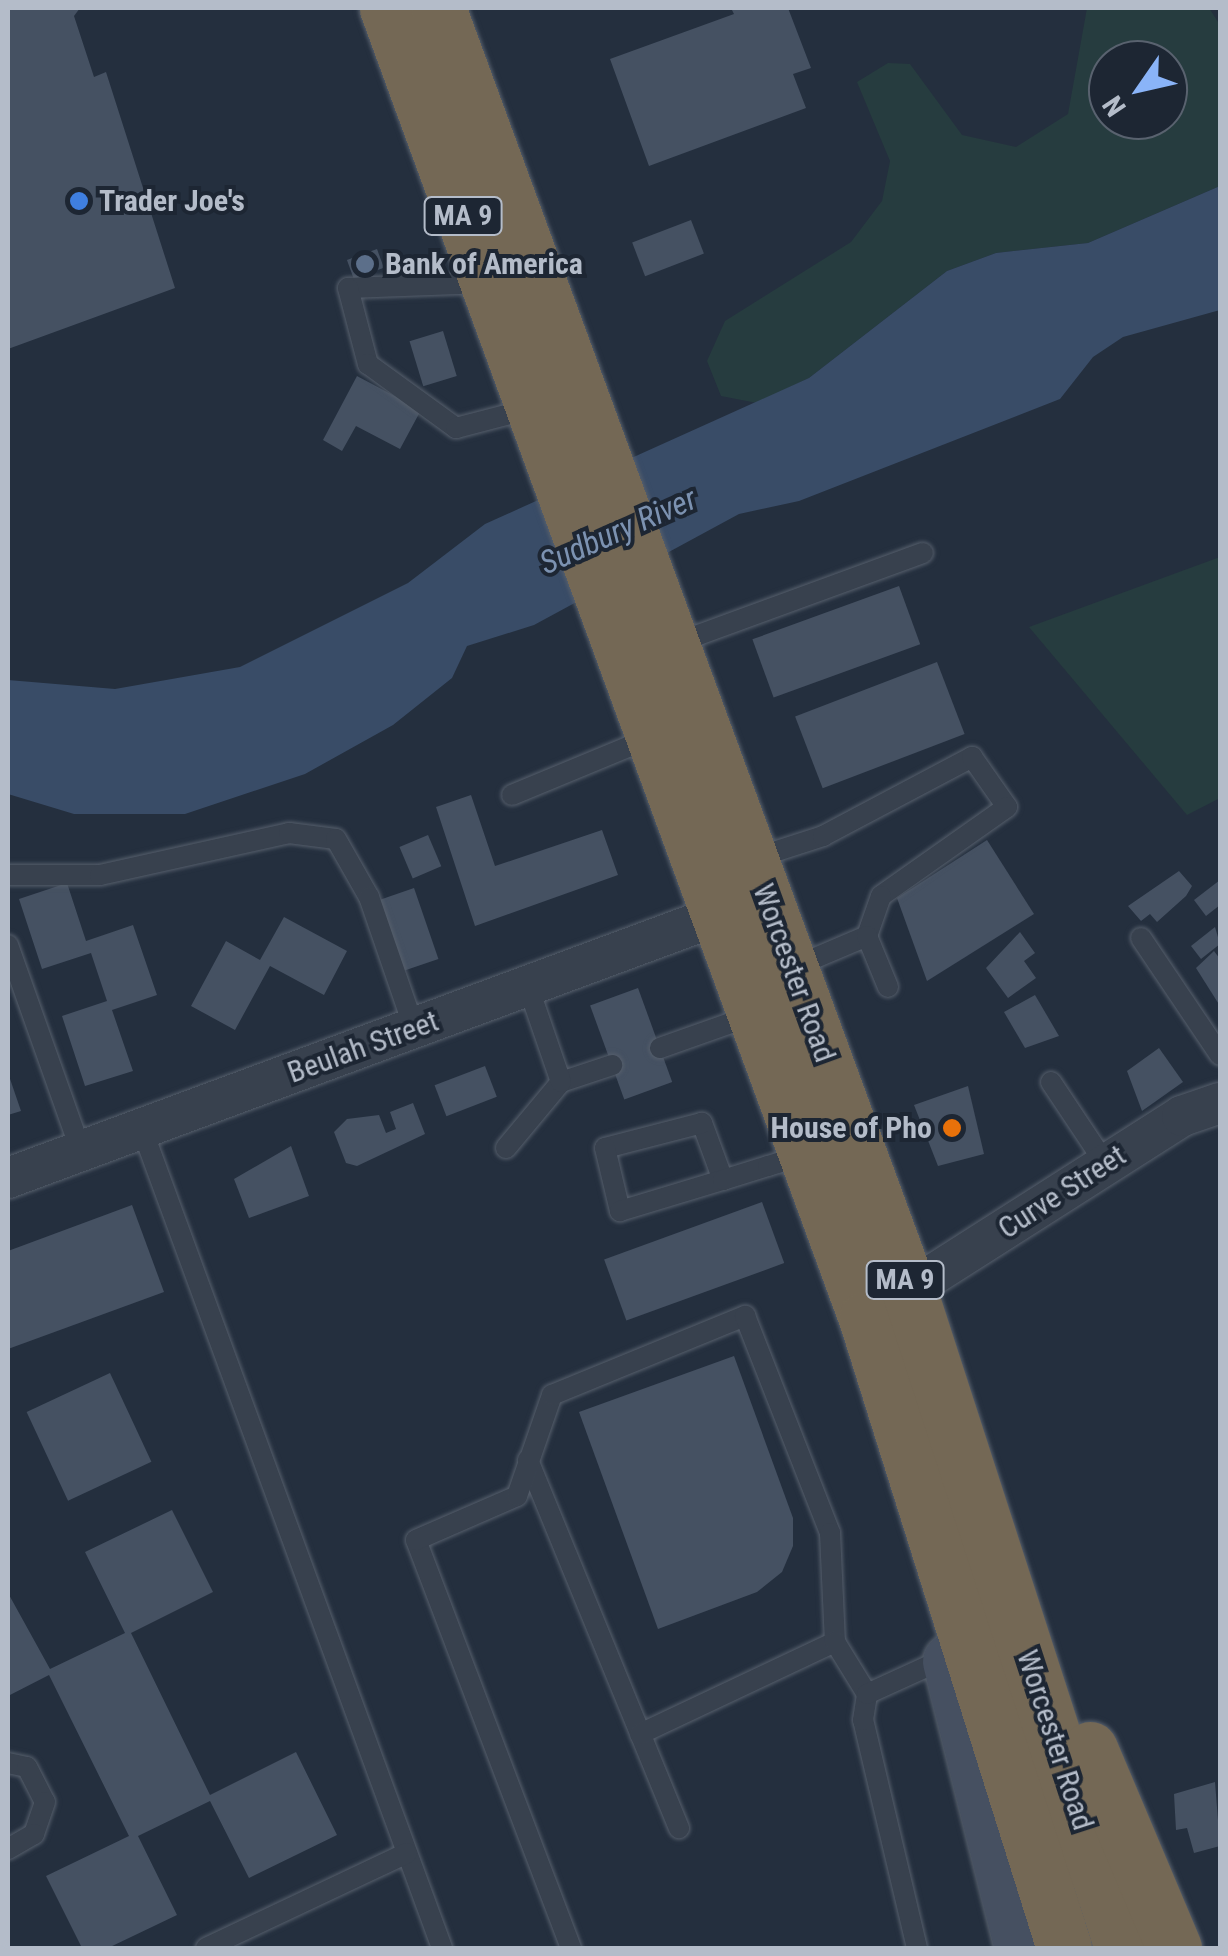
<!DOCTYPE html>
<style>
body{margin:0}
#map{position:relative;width:1228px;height:1956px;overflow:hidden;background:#242f3e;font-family:"Roboto Condensed",sans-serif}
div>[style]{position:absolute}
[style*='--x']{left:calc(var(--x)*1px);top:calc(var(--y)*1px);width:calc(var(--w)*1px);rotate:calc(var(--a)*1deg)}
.green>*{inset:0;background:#263c3f}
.water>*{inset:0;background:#394c67}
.building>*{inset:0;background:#455162;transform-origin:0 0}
.roads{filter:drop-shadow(0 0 2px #565f6c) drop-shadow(0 0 2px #565f6c)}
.lane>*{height:20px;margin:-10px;padding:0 10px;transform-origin:10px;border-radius:10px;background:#38414e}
.street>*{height:40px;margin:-20px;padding:0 20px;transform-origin:20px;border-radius:20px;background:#38414e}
.secondary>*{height:55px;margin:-27.5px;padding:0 27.5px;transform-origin:27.5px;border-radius:27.5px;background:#465061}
.highway>*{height:55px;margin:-27.5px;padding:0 27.5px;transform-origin:27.5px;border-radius:27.5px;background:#746855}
.dots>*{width:28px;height:28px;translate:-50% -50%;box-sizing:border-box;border:5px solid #1d2633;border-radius:50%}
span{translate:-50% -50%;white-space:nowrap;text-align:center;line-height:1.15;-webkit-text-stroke:8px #1d2633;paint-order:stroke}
.shield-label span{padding:2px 8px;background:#1d2633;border:2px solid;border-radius:8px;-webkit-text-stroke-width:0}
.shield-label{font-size:28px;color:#b4bcc9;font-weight:700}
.poi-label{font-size:30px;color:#b4bcc9;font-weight:700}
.left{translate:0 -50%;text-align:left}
.right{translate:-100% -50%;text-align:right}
.street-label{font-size:30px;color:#b4bcc9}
.water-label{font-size:32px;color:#7c92b1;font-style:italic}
.frame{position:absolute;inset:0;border:10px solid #b4bcc9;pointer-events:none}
.north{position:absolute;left:1088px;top:40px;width:100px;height:100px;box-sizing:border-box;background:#1d2633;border:2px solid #59626f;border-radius:50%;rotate:236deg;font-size:28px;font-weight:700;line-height:40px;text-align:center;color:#b4bcc9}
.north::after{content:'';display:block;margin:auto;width:35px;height:45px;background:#8ab4f8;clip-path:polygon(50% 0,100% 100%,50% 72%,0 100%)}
</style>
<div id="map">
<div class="green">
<i style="clip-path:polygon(evenodd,1087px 8px,1209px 8px,1220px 25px,1220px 186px,1088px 243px,996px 253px,947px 271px,809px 378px,757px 403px,721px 396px,707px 361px,725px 321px,851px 242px,882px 201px,890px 161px,857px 82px,888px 63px,910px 64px,962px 135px,1016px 147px,1068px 114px,1087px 8px,1108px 60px,1168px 60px,1168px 120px,1108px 120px,1108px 60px)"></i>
<i style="clip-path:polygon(1220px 557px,1220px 798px,1187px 815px,1029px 627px)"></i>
</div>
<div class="water">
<i style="clip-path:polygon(1220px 186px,1220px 310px,1123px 337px,1093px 357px,1060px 399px,799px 501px,739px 514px,534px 625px,467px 646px,452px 678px,393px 725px,305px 774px,185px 814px,74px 814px,8px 794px,8px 680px,115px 689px,240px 667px,408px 583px,485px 524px,809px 378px,947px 271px,996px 253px,1088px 243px)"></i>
</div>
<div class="building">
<i style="clip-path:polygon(8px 8px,80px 8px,74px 16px,94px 77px,106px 72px,175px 288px,8px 349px)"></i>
<i style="clip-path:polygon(731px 8px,788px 8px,811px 68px,793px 74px,806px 108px,649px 166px,610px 59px,734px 14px)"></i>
<i style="left:691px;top:220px;width:36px;height:63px;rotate:69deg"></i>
<i style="left:377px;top:249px;width:20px;height:32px;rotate:70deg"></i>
<i style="left:443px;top:331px;width:47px;height:35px;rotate:73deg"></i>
<i style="clip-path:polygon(357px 376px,421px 410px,400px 449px,356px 426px,342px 451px,323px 440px)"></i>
<i style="left:899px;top:586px;width:62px;height:156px;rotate:70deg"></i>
<i style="left:937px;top:662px;width:77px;height:152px;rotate:69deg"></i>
<i style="clip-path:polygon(471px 795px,495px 866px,602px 830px,618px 875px,475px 926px,436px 807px)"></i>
<i style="left:428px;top:835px;width:34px;height:31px;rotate:67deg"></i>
<i style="clip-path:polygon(987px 840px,1034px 914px,927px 981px,897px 898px)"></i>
<i style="clip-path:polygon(1179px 871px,1192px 886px,1186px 896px,1157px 922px,1150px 914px,1141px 921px,1128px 906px)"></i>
<i style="clip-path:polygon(1220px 880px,1220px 905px,1206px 916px,1194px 900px)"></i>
<i style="clip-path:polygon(67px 883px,86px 941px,133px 925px,157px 995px,112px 1010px,133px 1071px,85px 1086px,62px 1016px,107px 1001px,91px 953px,42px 969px,19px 899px)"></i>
<i style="left:414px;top:888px;width:75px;height:42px;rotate:71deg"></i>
<i style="clip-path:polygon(284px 917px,347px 951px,324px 995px,270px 966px,235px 1030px,191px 1006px,226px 941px,260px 960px)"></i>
<i style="clip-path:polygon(1215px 927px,1220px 944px,1201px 959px,1191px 946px)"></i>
<i style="clip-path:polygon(1020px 932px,1035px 953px,1024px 961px,1036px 978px,1008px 998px,986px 968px)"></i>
<i style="clip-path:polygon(1214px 951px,1220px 959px,1220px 1006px,1196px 968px)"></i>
<i style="left:638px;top:988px;width:100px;height:51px;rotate:70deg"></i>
<i style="clip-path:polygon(1035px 995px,1059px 1036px,1025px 1048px,1004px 1012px)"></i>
<i style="clip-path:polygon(1159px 1048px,1183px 1082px,1142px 1111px,1127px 1071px)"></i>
<i style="left:485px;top:1066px;width:33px;height:54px;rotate:69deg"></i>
<i style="clip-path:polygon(8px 1073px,21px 1111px,8px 1115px)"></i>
<i style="clip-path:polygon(968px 1086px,984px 1154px,938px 1166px,914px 1105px)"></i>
<i style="clip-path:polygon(413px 1103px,425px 1134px,357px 1166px,346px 1163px,334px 1132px,347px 1119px,379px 1115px,386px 1133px,396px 1129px,390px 1112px)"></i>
<i style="clip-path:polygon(291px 1146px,309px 1196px,249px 1218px,234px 1179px)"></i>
<i style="left:762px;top:1202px;width:65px;height:168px;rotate:70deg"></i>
<i style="clip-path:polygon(132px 1205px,164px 1292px,8px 1349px,8px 1251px)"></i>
<i style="clip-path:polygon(734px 1356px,793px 1518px,793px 1546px,782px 1572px,757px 1592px,658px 1629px,579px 1412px)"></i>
<i style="left:110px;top:1373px;width:98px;height:92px;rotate:65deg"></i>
<i style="clip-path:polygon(172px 1510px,213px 1592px,131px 1633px,210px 1795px,296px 1752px,337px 1835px,249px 1878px,210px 1801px,138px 1836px,177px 1915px,108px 1948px,82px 1948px,46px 1876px,129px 1836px,49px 1675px,8px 1696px,8px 1593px,50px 1669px,125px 1633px,85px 1552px)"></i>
<i style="clip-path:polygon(1215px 1782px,1220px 1846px,1194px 1853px,1187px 1828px,1176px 1830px,1174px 1794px)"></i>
</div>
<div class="roads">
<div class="lane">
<i style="--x:485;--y:283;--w:137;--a:177.9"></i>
<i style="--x:348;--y:288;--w:79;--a:75.3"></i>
<i style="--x:368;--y:364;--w:109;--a:36"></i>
<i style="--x:456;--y:428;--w:75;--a:-14.6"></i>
<i style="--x:674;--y:644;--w:265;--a:-20.1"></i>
<i style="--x:512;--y:795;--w:152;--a:-22.5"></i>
<i style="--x:752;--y:859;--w:75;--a:-17.9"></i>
<i style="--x:823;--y:836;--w:169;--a:-27.9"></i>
<i style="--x:972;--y:757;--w:61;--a:55"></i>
<i style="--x:1007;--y:807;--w:154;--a:144.8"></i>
<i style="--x:881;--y:896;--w:42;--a:109.3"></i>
<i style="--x:867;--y:936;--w:79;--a:157"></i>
<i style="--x:8;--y:875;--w:92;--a:0"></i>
<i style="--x:100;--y:875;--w:194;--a:-12.5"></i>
<i style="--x:289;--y:833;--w:47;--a:7.3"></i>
<i style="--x:336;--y:839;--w:67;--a:60.4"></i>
<i style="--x:369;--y:897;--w:139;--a:71"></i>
<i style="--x:867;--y:936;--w:55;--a:67.6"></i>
<i style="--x:1141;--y:938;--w:141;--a:56"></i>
<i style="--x:8;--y:945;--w:219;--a:70.5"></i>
<i style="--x:660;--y:1048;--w:99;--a:-19.5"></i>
<i style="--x:561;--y:1082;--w:54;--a:-18.4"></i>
<i style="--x:1051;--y:1082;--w:97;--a:56.3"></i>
<i style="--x:142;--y:1129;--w:872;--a:69.88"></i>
<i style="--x:506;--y:1148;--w:86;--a:-50.2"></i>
<i style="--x:561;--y:1082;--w:102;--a:-109"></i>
<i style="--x:723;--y:1180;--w:61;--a:-110.2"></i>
<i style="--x:702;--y:1123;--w:100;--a:165.5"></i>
<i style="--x:605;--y:1148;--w:65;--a:76.6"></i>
<i style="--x:620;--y:1211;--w:108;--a:-16.8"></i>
<i style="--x:723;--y:1180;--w:47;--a:-17.3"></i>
<i style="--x:768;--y:1166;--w:39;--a:-17"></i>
<i style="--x:528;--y:1460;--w:398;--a:67.7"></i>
<i style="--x:640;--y:1734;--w:216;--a:-25.3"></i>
<i style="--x:8;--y:1763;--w:19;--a:12"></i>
<i style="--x:27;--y:1767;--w:39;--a:63"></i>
<i style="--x:45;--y:1802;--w:34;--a:109"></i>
<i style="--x:34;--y:1834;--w:30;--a:150"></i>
<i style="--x:206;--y:1948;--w:222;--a:-25.3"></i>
<i style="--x:571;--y:1948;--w:436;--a:-110.8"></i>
<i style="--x:416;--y:1540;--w:110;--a:-23.5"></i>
<i style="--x:517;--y:1496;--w:107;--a:-70.9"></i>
<i style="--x:552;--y:1395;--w:209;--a:-22.3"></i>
<i style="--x:745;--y:1316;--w:233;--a:68.6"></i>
<i style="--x:830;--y:1533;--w:109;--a:87.4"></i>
<i style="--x:835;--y:1642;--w:61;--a:58.4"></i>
<i style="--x:917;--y:1948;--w:234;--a:-103.3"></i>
<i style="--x:863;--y:1720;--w:26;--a:-81"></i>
<i style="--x:867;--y:1694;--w:87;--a:-24.5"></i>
</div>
<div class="street">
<i style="--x:8;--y:1178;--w:758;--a:-20.3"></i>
<i style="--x:909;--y:1290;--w:324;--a:-32.5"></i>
<i style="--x:1182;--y:1116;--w:40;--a:-18.9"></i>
</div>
<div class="secondary">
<i style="--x:950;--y:1661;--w:296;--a:75.9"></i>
</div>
<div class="highway">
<i style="--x:387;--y:8;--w:1395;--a:69.92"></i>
<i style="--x:866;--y:1318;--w:660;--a:72.55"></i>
<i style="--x:438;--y:8;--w:1366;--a:69.83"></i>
<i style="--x:909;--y:1290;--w:692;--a:72.06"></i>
<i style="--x:1090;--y:1749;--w:216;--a:67.1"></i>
</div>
</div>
<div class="dots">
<i style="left:79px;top:201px;background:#3f7fe0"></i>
<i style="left:365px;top:264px;background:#5c6f8a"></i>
<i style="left:952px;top:1128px;background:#e8710a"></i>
</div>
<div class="shield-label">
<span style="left:463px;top:216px">MA 9</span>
<span style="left:905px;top:1280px">MA 9</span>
</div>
<div class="poi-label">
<span class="left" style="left:99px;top:201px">Trader Joe's</span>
<span class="left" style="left:385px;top:264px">Bank of America</span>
<span class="right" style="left:932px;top:1128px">House of Pho</span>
</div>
<div class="street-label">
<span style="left:794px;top:973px;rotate:70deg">Worcester Road</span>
<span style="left:363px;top:1047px;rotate:-20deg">Beulah Street</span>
<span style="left:1062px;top:1192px;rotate:-33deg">Curve Street</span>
<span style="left:1055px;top:1740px;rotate:72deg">Worcester Road</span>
</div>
<div class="water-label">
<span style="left:618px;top:531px;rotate:-24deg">Sudbury River</span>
</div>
<div class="frame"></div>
<div class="north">N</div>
</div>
